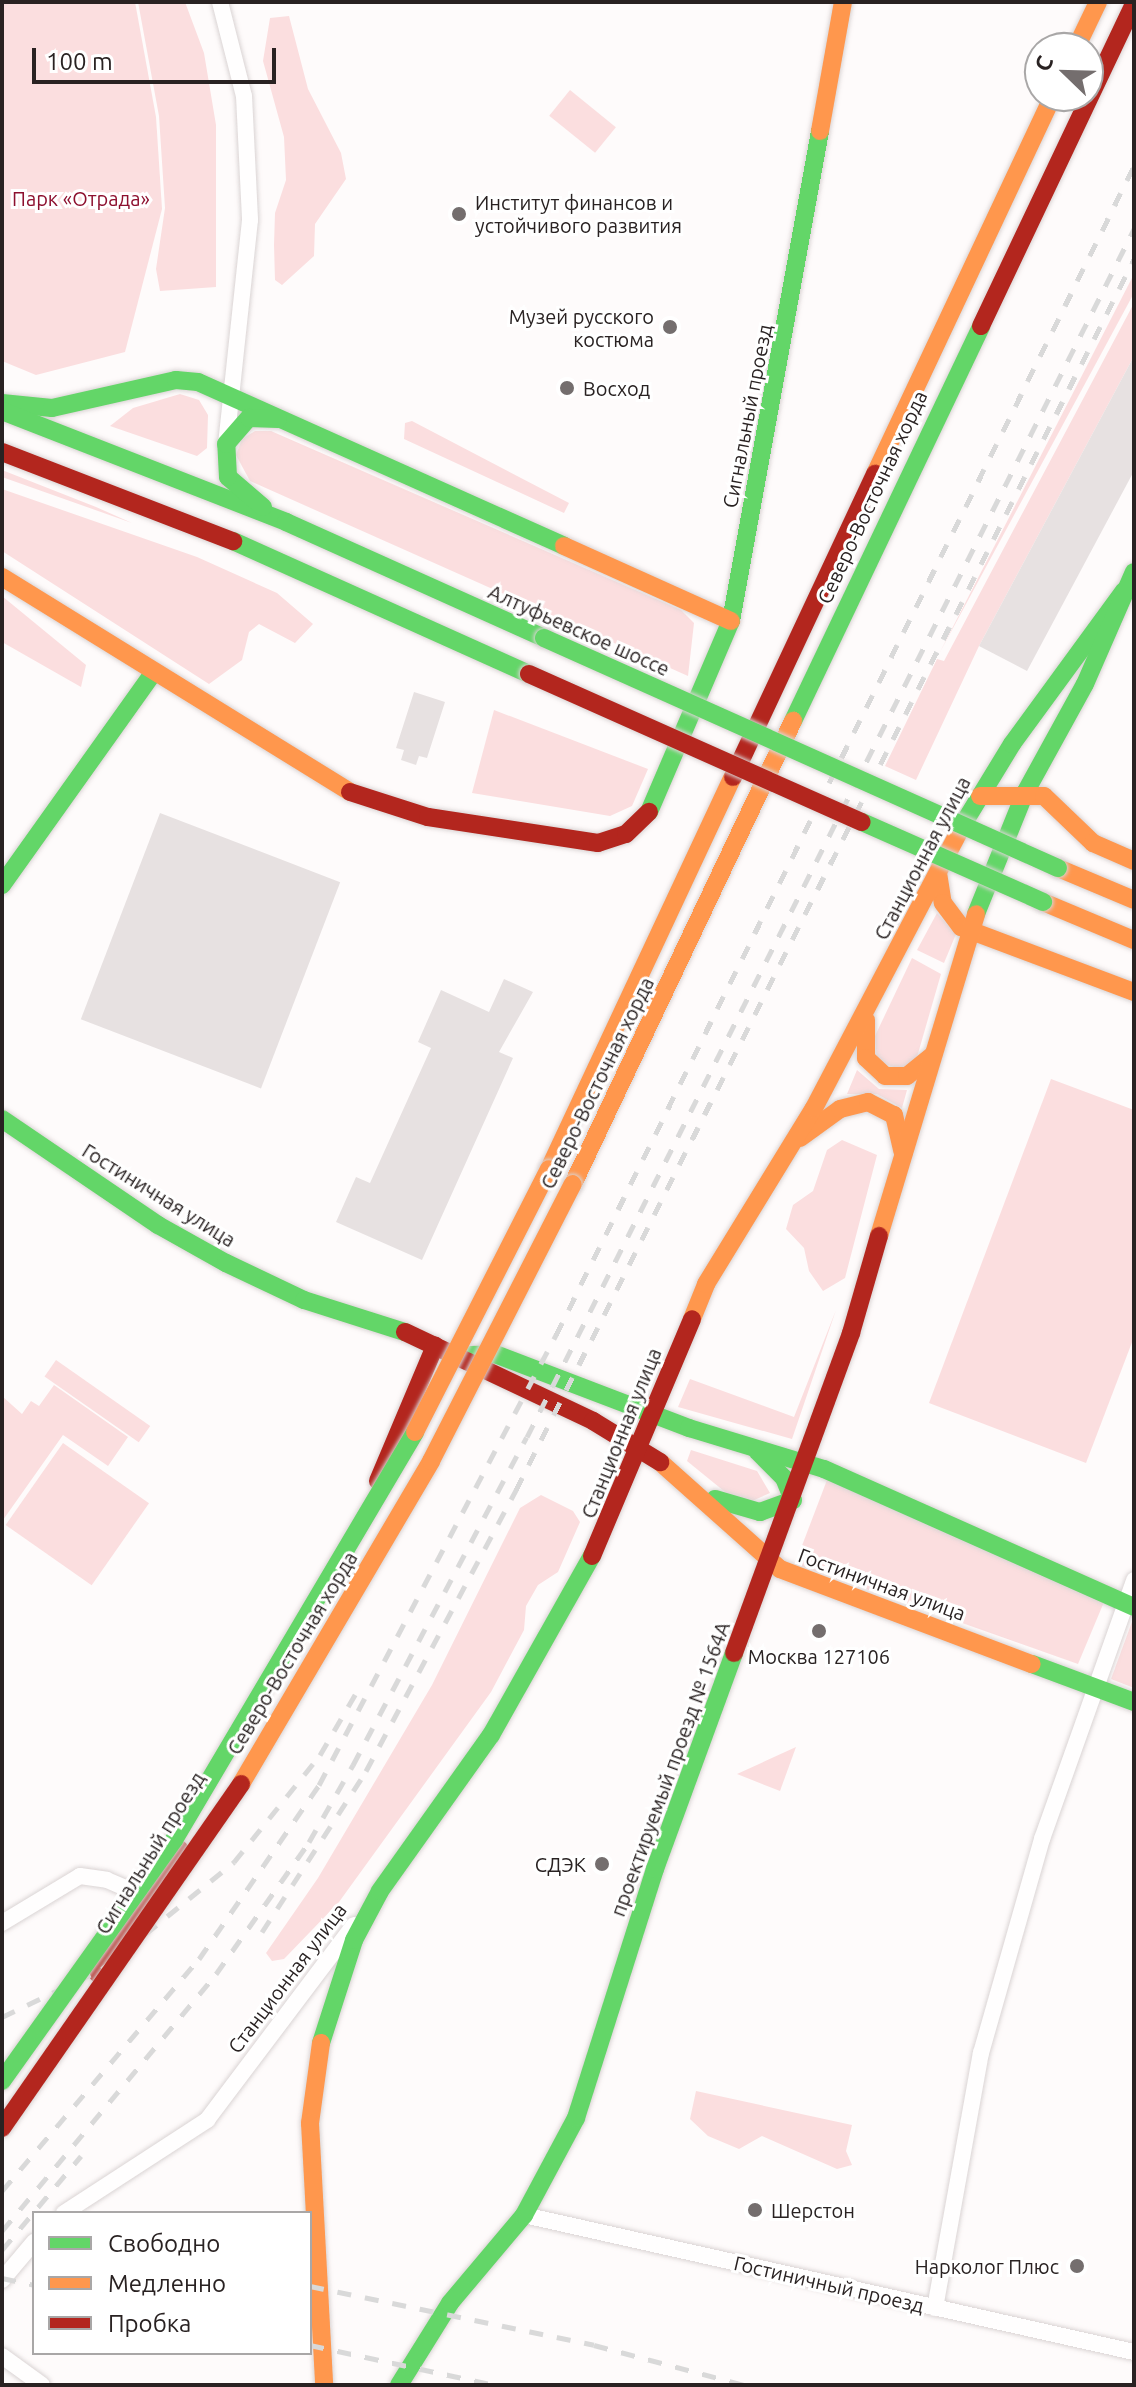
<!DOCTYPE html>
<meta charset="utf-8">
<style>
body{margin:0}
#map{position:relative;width:1136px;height:2387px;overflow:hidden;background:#fefbfb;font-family:Ubuntu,sans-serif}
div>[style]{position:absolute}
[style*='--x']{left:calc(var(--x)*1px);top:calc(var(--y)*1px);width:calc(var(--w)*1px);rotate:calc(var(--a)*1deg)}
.green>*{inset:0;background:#fbdedf;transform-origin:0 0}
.building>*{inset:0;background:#e7e1e1;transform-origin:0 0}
.roads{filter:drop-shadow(0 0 2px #dad4d4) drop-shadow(0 0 2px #dad4d4)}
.street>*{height:16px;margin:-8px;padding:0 8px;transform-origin:8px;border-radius:8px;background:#fffefe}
.fast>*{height:18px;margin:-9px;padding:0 9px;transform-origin:9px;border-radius:9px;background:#63d668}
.slow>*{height:18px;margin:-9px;padding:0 9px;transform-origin:9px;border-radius:9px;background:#ff974d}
.jam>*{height:18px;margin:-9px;padding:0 9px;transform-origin:9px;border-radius:9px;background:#b3261e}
.rail>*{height:5px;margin-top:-2.5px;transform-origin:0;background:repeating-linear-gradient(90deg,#d9d9d9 0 14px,transparent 0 28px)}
.bridges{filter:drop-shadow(0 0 2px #dad4d4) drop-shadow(0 0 2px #dad4d4)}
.fast-bridge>*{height:18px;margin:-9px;padding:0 9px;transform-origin:9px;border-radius:9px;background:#63d668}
.slow-bridge>*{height:18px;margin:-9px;padding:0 9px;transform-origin:9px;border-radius:9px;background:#ff974d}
.jam-bridge>*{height:18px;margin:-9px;padding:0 9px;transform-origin:9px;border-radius:9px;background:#b3261e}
.dots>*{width:22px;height:22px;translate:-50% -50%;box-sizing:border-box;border:4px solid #fff;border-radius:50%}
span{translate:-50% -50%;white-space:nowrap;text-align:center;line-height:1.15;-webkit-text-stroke:6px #fff;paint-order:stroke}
.park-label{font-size:20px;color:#8d102f}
.poi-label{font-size:20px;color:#292222}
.left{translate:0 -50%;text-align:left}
.right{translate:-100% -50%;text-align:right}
.street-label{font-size:20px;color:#292222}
.frame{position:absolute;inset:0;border:4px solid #292222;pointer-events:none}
.legend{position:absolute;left:32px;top:2211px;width:280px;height:144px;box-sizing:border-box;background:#fff;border:2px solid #a9a7a7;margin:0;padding:10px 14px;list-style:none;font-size:24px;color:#292222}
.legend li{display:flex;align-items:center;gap:16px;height:40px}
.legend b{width:40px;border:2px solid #a9a7a7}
.north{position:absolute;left:1024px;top:32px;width:80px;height:80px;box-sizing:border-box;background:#fff;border:2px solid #a9a7a7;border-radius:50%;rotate:293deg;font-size:22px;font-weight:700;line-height:32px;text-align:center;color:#292222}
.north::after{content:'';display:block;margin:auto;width:28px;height:36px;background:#746e6e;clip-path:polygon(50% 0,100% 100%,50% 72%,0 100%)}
.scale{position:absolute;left:32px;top:48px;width:244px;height:36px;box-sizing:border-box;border:4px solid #292222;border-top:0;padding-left:10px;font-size:24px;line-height:28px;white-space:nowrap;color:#292222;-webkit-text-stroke:6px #fff;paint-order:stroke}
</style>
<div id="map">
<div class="green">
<i style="clip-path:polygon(2px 2px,135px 2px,156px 117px,162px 209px,125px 352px,36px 375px,2px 361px)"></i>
<i style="clip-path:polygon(138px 2px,185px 2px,204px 53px,216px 125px,216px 287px,160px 291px,156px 269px,165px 208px,159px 116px)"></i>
<i style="clip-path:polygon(289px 16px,308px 89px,341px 153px,346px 179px,315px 224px,314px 256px,282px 285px,275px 280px,274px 245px,275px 213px,286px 180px,284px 137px,263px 61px,270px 18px)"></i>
<i style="left:570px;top:90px;width:59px;height:33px;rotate:39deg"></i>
<i style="clip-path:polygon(1134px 274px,1134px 293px,939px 654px)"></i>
<i style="clip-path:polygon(1134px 303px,1134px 356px,979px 646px,916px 780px,885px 766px,937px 659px,944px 661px)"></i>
<i style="clip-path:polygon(180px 394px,199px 400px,208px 415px,207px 448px,197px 456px,110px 426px,133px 408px)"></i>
<i style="clip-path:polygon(412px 421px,569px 503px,564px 513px,404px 439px,405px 423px)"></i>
<i style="clip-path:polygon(255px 431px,271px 431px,681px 610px,694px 623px,688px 676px,250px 481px,236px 455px,242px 439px)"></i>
<i style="clip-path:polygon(2px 470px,96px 507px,132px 523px,2px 477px)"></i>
<i style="clip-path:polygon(2px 489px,197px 557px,277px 593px,313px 624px,295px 643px,259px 624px,249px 632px,242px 660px,209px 684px,2px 551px)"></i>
<i style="clip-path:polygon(2px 596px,86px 665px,81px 687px,2px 642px)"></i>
<i style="clip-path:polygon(494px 710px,648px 769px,632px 806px,610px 816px,472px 793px)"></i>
<i style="clip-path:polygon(937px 913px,956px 934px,944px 963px,917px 950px)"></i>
<i style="clip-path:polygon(912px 958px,941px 974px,917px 1057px,902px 1070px,877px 1061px,875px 1036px)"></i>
<i style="clip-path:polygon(857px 1070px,879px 1089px,907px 1090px,902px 1108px,877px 1094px,847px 1094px)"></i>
<i style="clip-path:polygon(1051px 1079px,1134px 1110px,1134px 1337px,1086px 1463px,929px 1403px)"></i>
<i style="clip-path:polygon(842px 1140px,877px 1155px,845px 1278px,823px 1291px,809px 1271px,804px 1248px,786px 1229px,793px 1205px,813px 1191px,827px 1150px)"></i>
<i style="clip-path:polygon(836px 1310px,792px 1439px,678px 1407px,690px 1379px,794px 1417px)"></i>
<i style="left:56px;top:1360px;width:115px;height:20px;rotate:35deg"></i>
<i style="clip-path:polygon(54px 1385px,128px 1437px,108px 1466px,63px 1435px,3px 1520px,2px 1396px,22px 1414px,31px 1401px,39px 1406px)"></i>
<i style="left:63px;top:1443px;width:105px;height:100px;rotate:35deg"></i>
<i style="clip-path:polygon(691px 1450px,757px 1471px,770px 1493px,752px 1501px,730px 1496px,687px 1461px)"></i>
<i style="clip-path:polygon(827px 1480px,1104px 1602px,1078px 1664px,795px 1564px)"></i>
<i style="clip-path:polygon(541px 1495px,573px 1511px,580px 1522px,558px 1572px,538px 1585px,526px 1606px,524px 1630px,491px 1692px,339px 1902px,284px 1959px,272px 1961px,266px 1953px,318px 1878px,432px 1685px,520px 1508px)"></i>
<i style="clip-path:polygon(1133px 1619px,1134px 1620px,1134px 1688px,1111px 1679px)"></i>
<i style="clip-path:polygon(796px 1747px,780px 1791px,737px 1774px)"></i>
<i style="clip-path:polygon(696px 2091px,852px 2125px,846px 2151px,852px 2165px,837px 2169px,762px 2136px,739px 2149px,708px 2136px,690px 2119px)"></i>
</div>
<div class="building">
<i style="clip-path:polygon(1134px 356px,1134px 471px,1027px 671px,979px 646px)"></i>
<i style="clip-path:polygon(414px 692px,445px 702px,427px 758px,419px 756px,416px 765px,401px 760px,404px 750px,396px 748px)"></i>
<i style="left:160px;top:813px;width:193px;height:221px;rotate:21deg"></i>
<i style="clip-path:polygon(504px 979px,533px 992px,499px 1052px,513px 1058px,422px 1260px,336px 1222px,356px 1177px,370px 1183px,431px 1048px,418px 1042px,441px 990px,489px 1012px)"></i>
</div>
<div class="roads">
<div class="street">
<i style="--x:220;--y:2;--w:97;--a:75.7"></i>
<i style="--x:244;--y:96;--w:124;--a:87.2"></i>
<i style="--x:250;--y:220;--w:225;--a:96.1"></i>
<i style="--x:2;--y:1923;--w:91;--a:-31.1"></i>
<i style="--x:80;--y:1876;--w:27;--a:8"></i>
<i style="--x:107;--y:1880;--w:40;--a:23.4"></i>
<i style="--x:64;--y:2213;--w:171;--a:-33"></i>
<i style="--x:207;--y:2120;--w:244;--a:-53"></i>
<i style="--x:524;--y:2215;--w:625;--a:12.66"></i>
<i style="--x:2;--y:2280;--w:50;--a:-49.9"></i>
<i style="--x:935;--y:2308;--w:259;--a:-79.8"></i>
<i style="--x:981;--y:2053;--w:223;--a:-74.1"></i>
<i style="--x:1042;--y:1839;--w:275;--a:-70.4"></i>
<i style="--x:2;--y:2356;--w:49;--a:35.9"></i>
</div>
<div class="fast">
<i style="--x:2;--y:403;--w:50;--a:5.7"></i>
<i style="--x:52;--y:408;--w:127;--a:-12.7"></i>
<i style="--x:176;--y:380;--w:22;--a:5"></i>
<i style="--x:198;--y:382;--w:401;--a:24.1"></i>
<i style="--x:2;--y:411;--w:305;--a:21.3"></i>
<i style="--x:286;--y:522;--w:283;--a:24.2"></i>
<i style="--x:263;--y:507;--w:46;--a:-139.4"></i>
<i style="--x:228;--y:477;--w:33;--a:-93"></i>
<i style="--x:226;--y:444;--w:35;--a:-49"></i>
<i style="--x:249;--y:418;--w:29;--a:2"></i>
<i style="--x:233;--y:541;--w:325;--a:24.2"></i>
<i style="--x:793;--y:721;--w:437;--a:-64.5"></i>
<i style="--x:649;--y:812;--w:208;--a:-66.8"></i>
<i style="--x:731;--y:621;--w:498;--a:-79.7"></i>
<i style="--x:962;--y:826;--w:96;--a:-58.6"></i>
<i style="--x:1012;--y:744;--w:190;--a:-53.8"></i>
<i style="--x:2;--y:885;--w:260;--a:-54.5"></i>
<i style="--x:976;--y:914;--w:131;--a:-68"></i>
<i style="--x:1025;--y:793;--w:124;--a:-61.2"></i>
<i style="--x:1085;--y:684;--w:122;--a:-66.4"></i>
<i style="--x:2;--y:1119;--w:189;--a:34.2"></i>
<i style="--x:158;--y:1225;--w:78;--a:29.2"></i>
<i style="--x:226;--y:1263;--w:86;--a:25.4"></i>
<i style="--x:304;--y:1300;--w:106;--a:17.6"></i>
<i style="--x:471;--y:1355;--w:24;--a:-2"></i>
<i style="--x:495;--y:1354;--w:208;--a:20.9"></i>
<i style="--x:689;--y:1428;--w:141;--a:16.9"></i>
<i style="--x:824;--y:1469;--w:339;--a:24"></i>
<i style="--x:757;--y:1451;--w:38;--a:45"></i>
<i style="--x:784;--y:1478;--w:24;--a:68"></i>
<i style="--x:715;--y:1499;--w:47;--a:16.1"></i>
<i style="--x:760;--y:1512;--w:35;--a:-20"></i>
<i style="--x:1032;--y:1664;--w:109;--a:20.4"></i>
<i style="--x:321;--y:2043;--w:108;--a:-72.2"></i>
<i style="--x:354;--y:1940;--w:55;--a:-62"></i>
<i style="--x:380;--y:1891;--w:191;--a:-54.6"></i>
<i style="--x:491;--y:1735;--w:206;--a:-60.6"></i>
<i style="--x:399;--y:2385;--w:97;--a:-58.1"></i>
<i style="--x:450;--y:2303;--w:115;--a:-49.9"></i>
<i style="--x:524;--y:2215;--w:110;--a:-61.8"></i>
<i style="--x:576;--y:2118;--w:261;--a:-72.4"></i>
<i style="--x:655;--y:1869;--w:230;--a:-69.9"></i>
</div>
<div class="slow">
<i style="--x:1076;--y:48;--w:51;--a:-64.4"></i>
<i style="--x:820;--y:131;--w:131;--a:-79.9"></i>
<i style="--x:875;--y:474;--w:418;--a:-64.8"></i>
<i style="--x:564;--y:546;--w:183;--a:24.2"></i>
<i style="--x:2;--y:577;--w:409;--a:31.7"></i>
<i style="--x:980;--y:796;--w:64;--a:0"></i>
<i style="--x:1044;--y:796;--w:68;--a:43.8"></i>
<i style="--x:1093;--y:843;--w:45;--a:23.7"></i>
<i style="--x:1058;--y:868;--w:82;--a:22.8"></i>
<i style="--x:938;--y:873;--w:30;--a:81"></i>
<i style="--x:943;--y:903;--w:30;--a:53"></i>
<i style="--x:961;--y:927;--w:185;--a:20.6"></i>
<i style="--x:1043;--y:902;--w:99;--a:22.7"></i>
<i style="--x:866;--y:1020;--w:38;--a:90"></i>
<i style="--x:866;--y:1058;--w:26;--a:43"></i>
<i style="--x:885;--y:1076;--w:22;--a:0"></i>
<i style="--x:907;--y:1076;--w:33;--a:-39"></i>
<i style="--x:800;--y:1138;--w:49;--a:-35.9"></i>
<i style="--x:840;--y:1109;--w:29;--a:-14"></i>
<i style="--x:868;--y:1102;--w:29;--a:27"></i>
<i style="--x:894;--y:1115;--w:37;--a:77"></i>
<i style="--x:549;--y:1169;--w:433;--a:-64.9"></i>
<i style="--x:573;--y:1184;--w:513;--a:-64.58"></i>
<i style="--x:879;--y:1236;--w:336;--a:-73.2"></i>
<i style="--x:692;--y:1319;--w:38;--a:-68"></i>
<i style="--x:706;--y:1284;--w:206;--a:-58.5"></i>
<i style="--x:814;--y:1108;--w:318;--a:-62.3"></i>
<i style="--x:660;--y:1462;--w:161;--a:41.7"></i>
<i style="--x:780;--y:1569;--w:269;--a:20.7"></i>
<i style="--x:321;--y:2043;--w:81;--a:97.8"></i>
<i style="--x:310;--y:2123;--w:262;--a:86.9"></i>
</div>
<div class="jam">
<i style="--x:981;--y:326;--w:357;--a:-64.6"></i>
<i style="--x:2;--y:452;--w:248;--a:21.1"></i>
<i style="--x:733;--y:777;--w:335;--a:-64.9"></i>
<i style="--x:350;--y:792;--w:82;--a:17.8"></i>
<i style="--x:428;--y:817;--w:172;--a:8.7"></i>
<i style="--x:598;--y:843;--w:29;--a:-18"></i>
<i style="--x:626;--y:834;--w:32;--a:-44"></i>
<i style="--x:405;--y:1332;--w:208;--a:25.3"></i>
<i style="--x:593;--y:1421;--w:79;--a:31.5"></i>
<i style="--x:378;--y:1481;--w:147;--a:-67.1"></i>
<i style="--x:592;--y:1556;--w:257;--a:-67.1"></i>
<i style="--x:734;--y:1653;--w:341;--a:-69.9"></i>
<i style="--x:851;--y:1333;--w:101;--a:-73.9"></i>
<i style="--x:98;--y:1974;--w:149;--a:-56.7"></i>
</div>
</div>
<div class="rail">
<i style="--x:262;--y:1932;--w:192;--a:-57.1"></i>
<i style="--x:366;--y:1771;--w:319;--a:-61.9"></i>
<i style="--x:516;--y:1490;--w:1377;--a:-63.34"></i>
<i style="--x:2;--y:2017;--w:111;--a:-25.6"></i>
<i style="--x:102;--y:1969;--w:170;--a:-39"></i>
<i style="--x:234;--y:1862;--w:137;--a:-51.2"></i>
<i style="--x:320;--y:1755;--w:78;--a:-59.8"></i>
<i style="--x:2;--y:2191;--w:304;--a:-49.7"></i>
<i style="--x:199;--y:1959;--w:211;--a:-55.4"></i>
<i style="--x:319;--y:1785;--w:509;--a:-62.23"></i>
<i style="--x:556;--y:1335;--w:1304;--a:-63.69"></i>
<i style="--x:2;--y:2231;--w:334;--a:-50.2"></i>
<i style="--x:216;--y:1974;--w:161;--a:-54.8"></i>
<i style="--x:309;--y:1842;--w:89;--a:-60.3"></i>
<i style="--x:353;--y:1765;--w:371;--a:-62.1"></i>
<i style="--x:527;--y:1437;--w:1352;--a:-63.32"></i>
<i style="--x:2;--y:2250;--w:123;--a:-50"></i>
<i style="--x:2;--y:2278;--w:33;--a:12"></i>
<i style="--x:310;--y:2286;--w:290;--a:11.7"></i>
<i style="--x:594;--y:2345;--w:155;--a:14.9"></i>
<i style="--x:310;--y:2345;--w:189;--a:12.2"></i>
</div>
<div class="bridges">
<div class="fast-bridge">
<i style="--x:544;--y:638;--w:563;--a:24.11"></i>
<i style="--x:862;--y:822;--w:198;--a:23.8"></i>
<i style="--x:2;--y:2081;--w:296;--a:-54.5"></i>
<i style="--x:174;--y:1840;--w:474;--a:-59.4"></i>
</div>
<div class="slow-bridge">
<i style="--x:415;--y:1432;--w:295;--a:-63"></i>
<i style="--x:241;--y:1784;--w:375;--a:-59.5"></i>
<i style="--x:431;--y:1461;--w:311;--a:-62.9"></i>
</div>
<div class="jam-bridge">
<i style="--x:529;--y:674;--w:364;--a:24"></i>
<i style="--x:2;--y:2128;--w:419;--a:-55.2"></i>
</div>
</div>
<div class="dots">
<i style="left:459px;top:214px;background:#746e6e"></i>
<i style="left:670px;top:327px;background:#746e6e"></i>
<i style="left:567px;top:388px;background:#746e6e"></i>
<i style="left:819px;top:1631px;background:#746e6e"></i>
<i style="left:602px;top:1864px;background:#746e6e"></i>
<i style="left:755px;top:2210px;background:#746e6e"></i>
<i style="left:1077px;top:2266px;background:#746e6e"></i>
</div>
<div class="park-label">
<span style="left:81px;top:198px">Парк «Отрада»</span>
</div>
<div class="poi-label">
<span class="left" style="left:475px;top:214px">Институт финансов и<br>устойчивого развития</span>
<span class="right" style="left:654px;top:328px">Музей русского<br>костюма</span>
<span class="left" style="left:583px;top:388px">Восход</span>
<span style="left:819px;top:1656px">Москва 127106</span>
<span class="right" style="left:586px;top:1864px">СДЭК</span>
<span class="left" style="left:771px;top:2210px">Шерстон</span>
<span class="right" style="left:1059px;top:2266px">Нарколог Плюс</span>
</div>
<div class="street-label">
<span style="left:747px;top:416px;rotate:-79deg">Сигнальный проезд</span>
<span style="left:872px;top:497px;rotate:-65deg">Северо-Восточная хорда</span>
<span style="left:579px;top:630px;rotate:24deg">Алтуфьевское шоссе</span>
<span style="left:922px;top:858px;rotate:-62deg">Станционная улица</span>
<span style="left:597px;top:1083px;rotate:-64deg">Северо-Восточная хорда</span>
<span style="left:159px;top:1195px;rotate:32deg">Гостиничная улица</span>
<span style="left:621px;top:1433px;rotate:-68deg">Станционная улица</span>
<span style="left:882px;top:1584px;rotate:20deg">Гостиничная улица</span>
<span style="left:292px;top:1653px;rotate:-59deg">Северо-Восточная хорда</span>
<span style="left:670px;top:1769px;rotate:-70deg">проектируемый проезд № 1564А</span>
<span style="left:150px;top:1853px;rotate:-58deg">Сигнальный проезд</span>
<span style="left:287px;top:1978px;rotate:-53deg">Станционная улица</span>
<span style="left:829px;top:2284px;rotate:13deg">Гостиничный проезд</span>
</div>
<div class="frame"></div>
<ul class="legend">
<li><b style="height:10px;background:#63d668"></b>Свободно</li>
<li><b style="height:10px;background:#ff974d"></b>Медленно</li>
<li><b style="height:10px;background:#b3261e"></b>Пробка</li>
</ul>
<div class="north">С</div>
<div class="scale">100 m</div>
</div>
